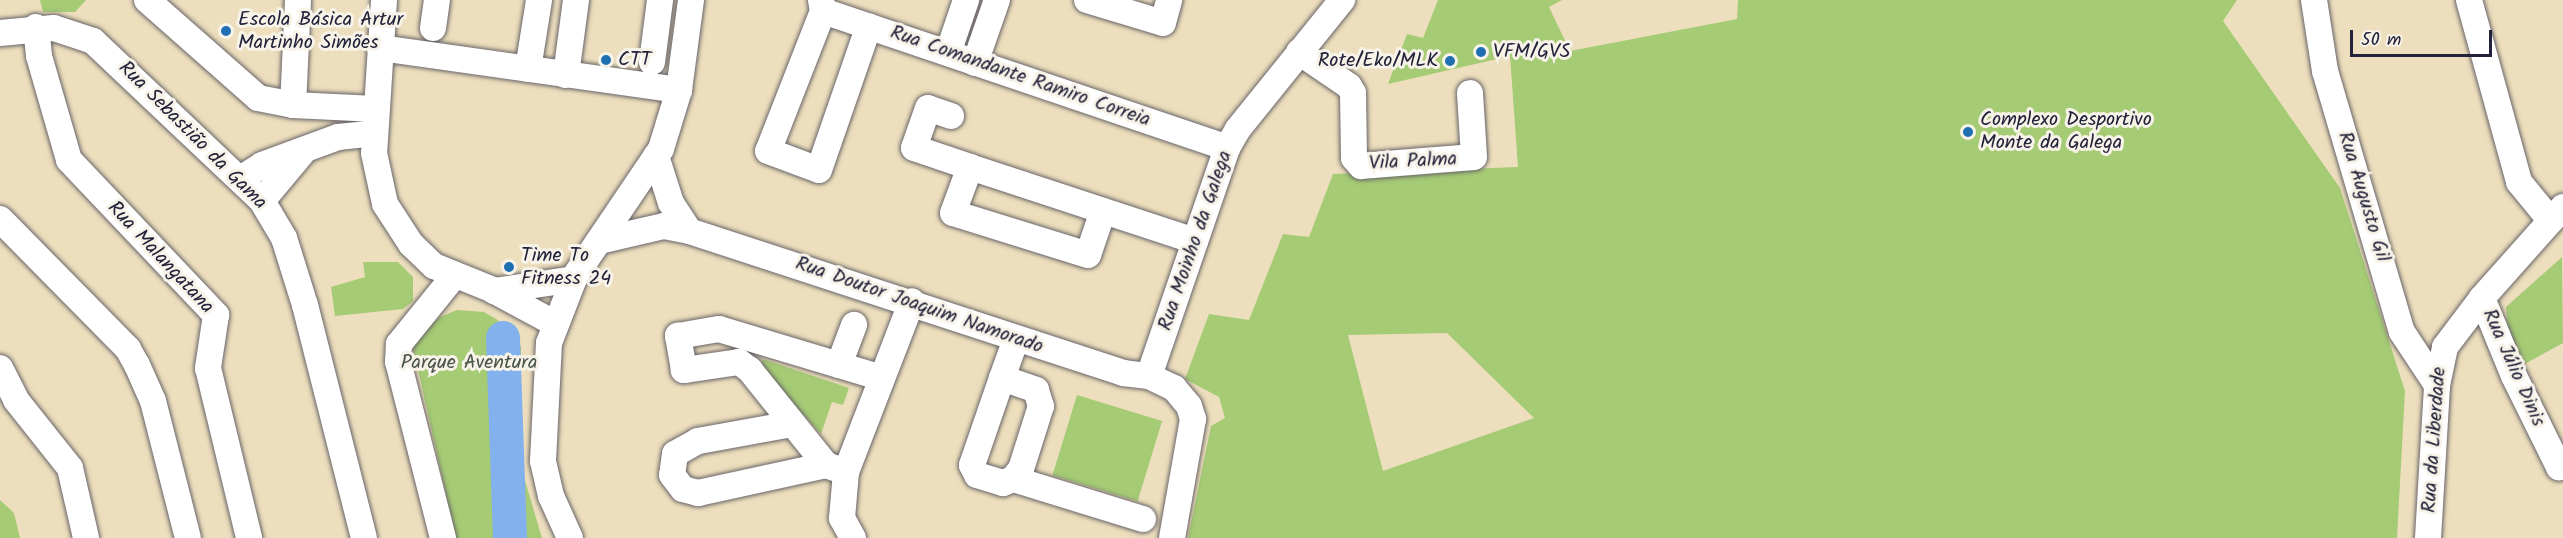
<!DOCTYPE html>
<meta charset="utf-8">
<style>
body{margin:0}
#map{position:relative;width:2563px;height:538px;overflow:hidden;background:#eddfbd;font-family:Kalam,sans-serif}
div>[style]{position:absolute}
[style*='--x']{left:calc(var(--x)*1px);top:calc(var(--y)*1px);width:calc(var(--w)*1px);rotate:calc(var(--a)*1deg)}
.green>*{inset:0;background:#a5cb75;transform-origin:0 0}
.river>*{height:34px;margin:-17px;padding:0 17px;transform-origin:17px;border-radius:17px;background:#82b1ed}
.roads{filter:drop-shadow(0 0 2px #696468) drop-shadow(0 0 2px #696468)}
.minor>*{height:26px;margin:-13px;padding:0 13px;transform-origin:13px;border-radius:13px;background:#fff}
.dots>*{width:16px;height:16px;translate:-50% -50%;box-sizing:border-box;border:3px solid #f7f3e8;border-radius:50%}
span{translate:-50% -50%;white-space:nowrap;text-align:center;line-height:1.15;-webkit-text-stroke:6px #f7f3e8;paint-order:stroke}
.poi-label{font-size:20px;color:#22223b}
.left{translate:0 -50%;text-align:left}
.right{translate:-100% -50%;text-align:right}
.street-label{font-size:20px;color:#22223b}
.park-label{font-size:20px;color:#49554c}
.scale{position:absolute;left:2350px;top:30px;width:142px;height:27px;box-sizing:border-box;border:3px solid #22223b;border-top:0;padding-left:8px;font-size:18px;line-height:21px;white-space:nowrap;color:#22223b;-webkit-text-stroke:4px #f7f3e8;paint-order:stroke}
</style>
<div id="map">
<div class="green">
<i style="clip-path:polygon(40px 0,86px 0,75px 12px,43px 12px)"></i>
<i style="clip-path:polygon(evenodd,1438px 0,1562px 0,1549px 7px,1570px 51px,1737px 19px,1738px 0,2237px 0,2223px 21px,2340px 188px,2405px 391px,2397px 538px,1188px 538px,1211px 426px,1225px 418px,1219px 397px,1185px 379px,1209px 314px,1249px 320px,1283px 234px,1309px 237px,1333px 174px,1518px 167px,1510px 56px,1388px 84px,1407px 34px,1423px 38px,1438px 0,1447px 333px,1534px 418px,1383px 471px,1348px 335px,1447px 333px)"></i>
<i style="clip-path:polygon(2562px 257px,2563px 343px,2521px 366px,2508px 330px,2506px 307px)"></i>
<i style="clip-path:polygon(363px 262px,398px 262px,413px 277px,413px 301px,403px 309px,335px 316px,331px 287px,365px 277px)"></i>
<i style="clip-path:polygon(457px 310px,484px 312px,496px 319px,512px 331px,521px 347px,521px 467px,542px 538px,456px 538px,412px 343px,440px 317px)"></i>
<i style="clip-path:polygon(763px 359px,849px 388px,843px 405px,832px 402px,821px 434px,760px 367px)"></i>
<i style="left:1077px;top:395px;width:89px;height:84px;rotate:17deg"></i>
<i style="clip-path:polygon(0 500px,14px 513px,20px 538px,0 538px)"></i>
</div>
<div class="river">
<i style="--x:503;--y:338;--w:200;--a:88"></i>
</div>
<div class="roads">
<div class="minor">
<i style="--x:147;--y:0;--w:148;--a:41.4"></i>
<i style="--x:258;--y:98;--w:36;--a:11"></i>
<i style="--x:298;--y:0;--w:105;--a:92.7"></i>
<i style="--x:293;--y:105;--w:83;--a:2.8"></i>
<i style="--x:384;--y:0;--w:153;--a:93.7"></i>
<i style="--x:374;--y:153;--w:52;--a:77.8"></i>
<i style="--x:385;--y:204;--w:48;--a:57"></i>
<i style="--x:411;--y:244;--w:32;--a:44"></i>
<i style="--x:434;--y:266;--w:64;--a:22.1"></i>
<i style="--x:493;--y:290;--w:69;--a:28.4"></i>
<i style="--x:821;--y:0;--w:11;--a:80"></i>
<i style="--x:823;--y:11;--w:427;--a:18.7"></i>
<i style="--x:1087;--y:0;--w:79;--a:16.8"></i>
<i style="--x:1163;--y:23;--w:24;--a:-75"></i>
<i style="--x:2314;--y:0;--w:72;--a:81.2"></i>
<i style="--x:2325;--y:71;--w:272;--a:73.6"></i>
<i style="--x:2402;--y:332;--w:64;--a:56.6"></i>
<i style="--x:2469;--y:0;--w:189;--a:74.6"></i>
<i style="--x:2519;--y:182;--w:50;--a:50.6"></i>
<i style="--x:823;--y:11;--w:150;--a:111.4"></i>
<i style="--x:768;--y:151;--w:54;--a:20.4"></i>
<i style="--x:819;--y:170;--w:152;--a:-70.9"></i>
<i style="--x:36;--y:27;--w:29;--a:84"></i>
<i style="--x:39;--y:56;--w:108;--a:73.9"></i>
<i style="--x:69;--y:160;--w:214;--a:46.5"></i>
<i style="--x:216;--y:315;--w:54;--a:98.6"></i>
<i style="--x:208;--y:368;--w:175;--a:76.4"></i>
<i style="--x:433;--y:28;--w:28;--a:-82"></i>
<i style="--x:0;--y:33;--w:54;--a:-5.3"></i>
<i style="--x:54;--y:28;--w:41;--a:18.4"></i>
<i style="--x:93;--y:41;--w:233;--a:43.4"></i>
<i style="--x:262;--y:201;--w:43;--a:59.3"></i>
<i style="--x:284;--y:238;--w:70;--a:72.6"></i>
<i style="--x:305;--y:305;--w:240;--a:75.8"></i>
<i style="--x:380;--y:48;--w:302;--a:8"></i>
<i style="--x:1299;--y:52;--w:60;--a:34.2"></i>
<i style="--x:1349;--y:86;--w:8;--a:60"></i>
<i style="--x:1353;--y:93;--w:65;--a:89.1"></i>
<i style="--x:1354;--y:158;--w:11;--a:49"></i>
<i style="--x:1361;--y:166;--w:113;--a:-4.6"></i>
<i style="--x:1474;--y:157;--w:64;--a:-93.6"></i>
<i style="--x:948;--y:53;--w:56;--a:-71.2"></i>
<i style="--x:652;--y:62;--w:63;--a:-82.6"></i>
<i style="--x:975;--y:63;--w:67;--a:-70.8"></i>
<i style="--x:528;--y:69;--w:70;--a:-80.9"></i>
<i style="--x:566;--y:75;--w:76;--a:-82.4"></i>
<i style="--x:951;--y:116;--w:24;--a:-161"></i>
<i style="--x:928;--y:108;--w:42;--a:109.3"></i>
<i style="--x:914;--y:148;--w:59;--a:18.7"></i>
<i style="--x:656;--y:156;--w:49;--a:72.3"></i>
<i style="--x:671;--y:203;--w:33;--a:57"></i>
<i style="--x:240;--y:179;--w:26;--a:-32"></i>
<i style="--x:262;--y:165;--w:81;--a:-20.2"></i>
<i style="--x:338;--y:137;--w:37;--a:-6"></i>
<i style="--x:262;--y:201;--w:62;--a:-50.2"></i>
<i style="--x:1103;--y:211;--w:46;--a:108.8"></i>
<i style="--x:1088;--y:255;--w:141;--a:-162.7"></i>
<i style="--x:953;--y:213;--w:49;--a:-69.7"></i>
<i style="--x:970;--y:167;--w:237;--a:18.2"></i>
<i style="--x:0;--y:219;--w:182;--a:45.4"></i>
<i style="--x:128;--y:349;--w:18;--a:61"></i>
<i style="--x:137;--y:365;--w:39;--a:66"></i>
<i style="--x:153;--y:401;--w:141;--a:75.7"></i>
<i style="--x:599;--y:241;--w:67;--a:-13"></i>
<i style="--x:664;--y:226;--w:25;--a:11"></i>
<i style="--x:689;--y:231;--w:457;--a:18.1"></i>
<i style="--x:1123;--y:373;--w:26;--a:7"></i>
<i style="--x:1149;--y:376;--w:28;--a:26"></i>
<i style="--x:1174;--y:388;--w:23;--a:50"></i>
<i style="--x:1189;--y:406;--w:14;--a:73"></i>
<i style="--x:1193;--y:419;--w:121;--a:100"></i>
<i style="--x:494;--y:291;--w:81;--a:-8.5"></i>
<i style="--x:2482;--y:298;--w:84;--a:67.7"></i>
<i style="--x:2514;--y:376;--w:102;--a:63.7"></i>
<i style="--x:2559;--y:467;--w:4;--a:-14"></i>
<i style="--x:839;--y:365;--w:43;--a:-69.4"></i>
<i style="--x:0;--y:368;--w:36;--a:63"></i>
<i style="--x:16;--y:400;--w:87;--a:51.5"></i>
<i style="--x:70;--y:468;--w:72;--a:77.1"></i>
<i style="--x:1149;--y:376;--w:241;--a:-71.1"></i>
<i style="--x:1227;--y:148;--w:22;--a:-60"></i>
<i style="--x:1238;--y:129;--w:166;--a:-51.1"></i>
<i style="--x:1002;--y:378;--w:36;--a:19"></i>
<i style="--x:1036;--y:390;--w:17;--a:73"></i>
<i style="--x:1041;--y:406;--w:66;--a:107.6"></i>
<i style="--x:1021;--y:469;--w:13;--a:129"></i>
<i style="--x:1013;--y:479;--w:11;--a:158"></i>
<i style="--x:1003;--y:483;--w:27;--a:-163"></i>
<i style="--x:977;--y:475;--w:11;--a:-117"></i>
<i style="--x:972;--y:465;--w:92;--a:-71"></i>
<i style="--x:1002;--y:378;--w:41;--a:-70.3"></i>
<i style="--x:792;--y:424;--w:96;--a:169.7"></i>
<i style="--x:698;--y:441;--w:26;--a:151"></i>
<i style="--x:675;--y:454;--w:21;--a:98"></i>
<i style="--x:672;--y:475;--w:18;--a:52"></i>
<i style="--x:683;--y:489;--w:16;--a:15"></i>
<i style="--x:698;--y:493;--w:131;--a:-12.3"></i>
<i style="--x:846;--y:472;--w:21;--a:-161"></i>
<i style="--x:826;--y:465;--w:122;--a:-128.7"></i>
<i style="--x:750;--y:370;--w:14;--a:-144"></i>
<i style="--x:739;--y:362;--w:56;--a:171.7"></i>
<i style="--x:684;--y:370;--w:35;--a:-100"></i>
<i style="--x:678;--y:336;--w:42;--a:-9.7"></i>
<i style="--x:719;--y:329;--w:170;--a:16.7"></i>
<i style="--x:1013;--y:479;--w:136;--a:17.1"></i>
<i style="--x:443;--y:538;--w:182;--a:-104.3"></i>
<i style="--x:398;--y:362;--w:18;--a:-87"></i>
<i style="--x:399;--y:344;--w:87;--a:-51"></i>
<i style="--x:570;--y:538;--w:46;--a:-114.3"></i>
<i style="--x:551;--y:496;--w:36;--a:-103"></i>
<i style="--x:543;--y:461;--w:118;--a:-87.1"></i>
<i style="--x:549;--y:343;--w:72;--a:-68.8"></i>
<i style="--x:575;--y:276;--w:153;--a:-55.9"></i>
<i style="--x:661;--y:149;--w:62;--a:-73"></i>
<i style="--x:679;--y:90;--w:91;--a:-82.4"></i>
<i style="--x:853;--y:538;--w:23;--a:-119"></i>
<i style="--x:842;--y:518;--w:46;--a:-85"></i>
<i style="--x:846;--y:472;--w:183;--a:-68.9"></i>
<i style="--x:2428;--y:538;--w:153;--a:-86.6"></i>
<i style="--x:2437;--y:385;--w:39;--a:-78"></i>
<i style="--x:2445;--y:347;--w:61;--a:-52.9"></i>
<i style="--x:2482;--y:298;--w:122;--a:-48.3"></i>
</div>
</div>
<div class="dots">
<i style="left:226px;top:31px;background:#1f6fb2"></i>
<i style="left:1481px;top:52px;background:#1f6fb2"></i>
<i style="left:606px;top:60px;background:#1f6fb2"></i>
<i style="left:1450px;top:61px;background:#1f6fb2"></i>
<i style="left:1968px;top:132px;background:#1f6fb2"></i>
<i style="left:509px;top:267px;background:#1f6fb2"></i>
</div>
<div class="poi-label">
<span class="left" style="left:238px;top:32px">Escola Básica Artur<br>Martinho Simões</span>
<span class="left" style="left:1493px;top:52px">VFM/GVS</span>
<span class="left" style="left:618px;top:60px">CTT</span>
<span class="right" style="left:1438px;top:61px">Rote/Eko/MLK</span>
<span class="left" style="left:1980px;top:132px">Complexo Desportivo<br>Monte da Galega</span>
<span class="left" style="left:521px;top:268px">Time To<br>Fitness 24</span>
</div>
<div class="street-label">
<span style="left:1020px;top:77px;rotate:19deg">Rua Comandante Ramiro Correia</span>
<span style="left:192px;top:136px;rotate:45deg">Rua Sebastião da Gama</span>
<span style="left:1413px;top:162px;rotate:-3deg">Vila Palma</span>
<span style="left:2363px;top:197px;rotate:73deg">Rua Augusto Gil</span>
<span style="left:1196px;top:241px;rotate:-71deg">Rua Moinho da Galega</span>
<span style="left:160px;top:258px;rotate:47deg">Rua Malangatana</span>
<span style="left:919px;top:306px;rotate:19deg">Rua Doutor Joaquim Namorado</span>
<span style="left:2513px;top:368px;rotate:66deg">Rua Júlio Dinis</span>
<span style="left:2435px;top:440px;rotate:-86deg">Rua da Liberdade</span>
</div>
<div class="park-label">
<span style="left:469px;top:363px">Parque Aventura</span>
</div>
<div class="scale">50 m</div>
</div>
